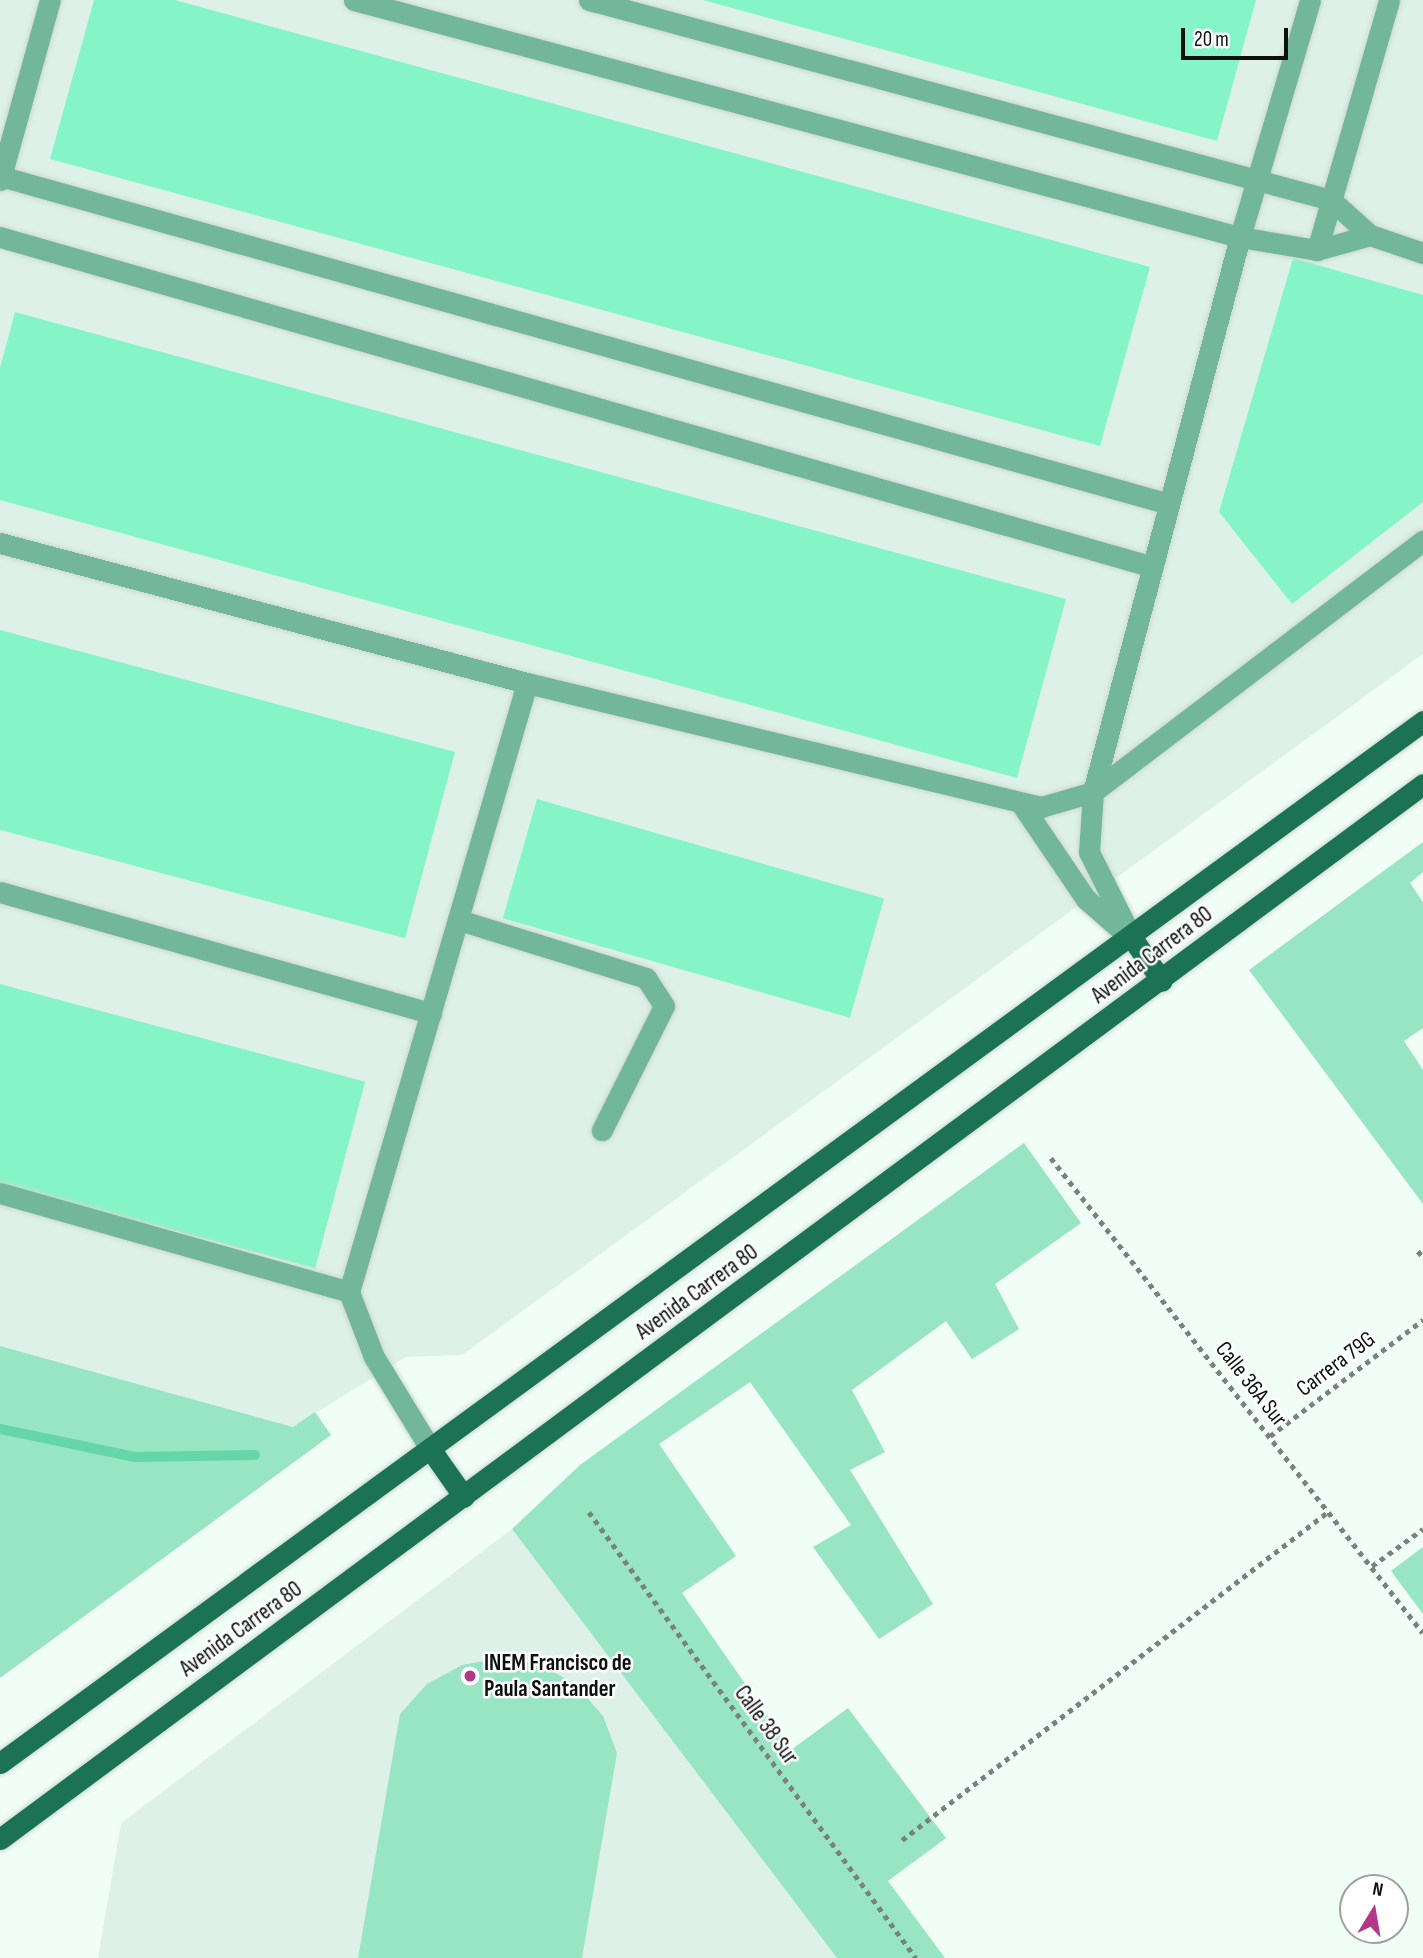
<!DOCTYPE html>
<style>
body{margin:0}
#map{position:relative;width:1423px;height:1958px;overflow:hidden;background:#f1fef7;font-family:"Sofia Sans Condensed",sans-serif}
div>[style]{position:absolute}
[style*='--x']{left:calc(var(--x)*1px);top:calc(var(--y)*1px);width:calc(var(--w)*1px);rotate:calc(var(--a)*1deg)}
.built>*{inset:0;background:#ddf1e8}
.green>*{inset:0;background:#98e5c3}
.stream>*{height:10px;margin:-5px;padding:0 5px;transform-origin:5px;border-radius:5px;background:#64d6a9}
.building>*{inset:0;background:#85f5c7;transform-origin:0 0}
.path>*{height:4.5px;margin-top:-2.25px;transform-origin:0;background:repeating-linear-gradient(90deg,#7a827d 0 5px,transparent 0 10px)}
.roads{filter:drop-shadow(0 0 2px #ccd8d2) drop-shadow(0 0 2px #ccd8d2)}
.service>*{height:21px;margin:-10.5px;padding:0 10.5px;transform-origin:10.5px;border-radius:10.5px;background:#73b79a}
.primary>*{height:21px;margin:-10.5px;padding:0 10.5px;transform-origin:10.5px;border-radius:10.5px;background:#1c7254}
.dots>*{width:19px;height:19px;translate:-50% -50%;box-sizing:border-box;border:4px solid #fff;border-radius:50%}
span{translate:-50% -50%;white-space:nowrap;text-align:center;line-height:1.15;-webkit-text-stroke:5px #fff;paint-order:stroke}
.street-label{font-size:23px;color:#0c110e}
.poi-label{font-size:23px;color:#0c110e;font-weight:700}
.left{translate:0 -50%;text-align:left}
.north{position:absolute;left:1339px;top:1874px;width:70px;height:70px;box-sizing:border-box;background:#fff;border:2px solid #9ea09f;border-radius:50%;rotate:11deg;font-size:19px;font-weight:700;line-height:28px;text-align:center;color:#0c110e}
.north::after{content:'';display:block;margin:auto;width:24px;height:32px;background:#b43888;clip-path:polygon(50% 0,100% 100%,50% 72%,0 100%)}
.scale{position:absolute;left:1181px;top:28px;width:107px;height:32px;box-sizing:border-box;border:4px solid #0c110e;border-top:0;padding-left:9px;font-size:21px;line-height:24px;white-space:nowrap;color:#0c110e;-webkit-text-stroke:5px #fff;paint-order:stroke}
</style>
<div id="map">
<div class="built">
<i style="clip-path:polygon(0 0,1423px 0,1423px 654px,462px 1355px,406px 1357px,293px 1427px,0 1346px)"></i>
<i style="clip-path:polygon(512px 1529px,837px 1958px,98px 1958px,121px 1823px)"></i>
</div>
<div class="green">
<i style="clip-path:polygon(1423px 842px,1423px 872px,1410px 883px,1423px 902px,1423px 1028px,1404px 1041px,1423px 1070px,1423px 1204px,1249px 970px)"></i>
<i style="clip-path:polygon(1024px 1143px,1081px 1223px,995px 1284px,1019px 1329px,972px 1359px,946px 1321px,852px 1390px,885px 1452px,850px 1470px,933px 1604px,879px 1639px,813px 1547px,851px 1525px,750px 1382px,659px 1444px,736px 1556px,682px 1593px,791px 1750px,848px 1708px,946px 1838px,888px 1881px,945px 1958px,837px 1958px,512px 1529px,580px 1465px)"></i>
<i style="clip-path:polygon(0 1346px,293px 1427px,315px 1412px,331px 1435px,0 1678px)"></i>
<i style="clip-path:polygon(1423px 1547px,1423px 1614px,1391px 1571px)"></i>
<i style="clip-path:polygon(501px 1658px,542px 1665px,576px 1685px,603px 1716px,617px 1753px,582px 1958px,358px 1958px,400px 1714px,427px 1684px,462px 1665px)"></i>
</div>
<div class="stream">
<i style="--x:0;--y:1429;--w:138;--a:11.7"></i>
<i style="--x:135;--y:1457;--w:120;--a:-1"></i>
</div>
<div class="building">
<i style="clip-path:polygon(94px 0,175px 0,1150px 267px,1100px 446px,50px 159px)"></i>
<i style="clip-path:polygon(703px 0,1256px 0,1217px 141px)"></i>
<i style="clip-path:polygon(1293px 258px,1423px 295px,1423px 502px,1292px 604px,1219px 512px)"></i>
<i style="clip-path:polygon(15px 312px,1066px 599px,1017px 778px,0 500px,0 368px)"></i>
<i style="left:0;top:630px;width:471px;height:193px;rotate:15deg"></i>
<i style="left:537px;top:799px;width:361px;height:124px;rotate:16deg"></i>
<i style="left:0;top:984px;width:378px;height:193px;rotate:15deg"></i>
</div>
<div class="path">
<i style="--x:1051;--y:1158;--w:603;--a:51.93"></i>
<i style="--x:1418;--y:1251;--w:8;--a:50"></i>
<i style="--x:1270;--y:1436;--w:192;--a:-37.2"></i>
<i style="--x:589;--y:1512;--w:553;--a:53.75"></i>
<i style="--x:1372;--y:1566;--w:63;--a:-36"></i>
<i style="--x:902;--y:1840;--w:539;--a:-37.61"></i>
</div>
<div class="roads">
<div class="service">
<i style="--x:354;--y:0;--w:917;--a:14.98"></i>
<i style="--x:1240;--y:237;--w:78;--a:9.6"></i>
<i style="--x:1317;--y:250;--w:55;--a:-15.8"></i>
<i style="--x:589;--y:0;--w:768;--a:15.09"></i>
<i style="--x:1331;--y:200;--w:52;--a:41.9"></i>
<i style="--x:1370;--y:235;--w:56;--a:18.8"></i>
<i style="--x:0;--y:176;--w:1214;--a:15.67"></i>
<i style="--x:0;--y:180;--w:187;--a:-74.5"></i>
<i style="--x:0;--y:237;--w:1199;--a:15.97"></i>
<i style="--x:1317;--y:250;--w:260;--a:-73.9"></i>
<i style="--x:0;--y:543;--w:545;--a:14.88"></i>
<i style="--x:527;--y:683;--w:529;--a:13.56"></i>
<i style="--x:1041;--y:807;--w:54;--a:-16.1"></i>
<i style="--x:1093;--y:792;--w:415;--a:-37.3"></i>
<i style="--x:1022;--y:805;--w:114;--a:55.8"></i>
<i style="--x:1086;--y:899;--w:55;--a:41.3"></i>
<i style="--x:0;--y:892;--w:448;--a:15.7"></i>
<i style="--x:459;--y:920;--w:196;--a:17.2"></i>
<i style="--x:646;--y:978;--w:33;--a:57"></i>
<i style="--x:664;--y:1006;--w:139;--a:116.6"></i>
<i style="--x:1132;--y:938;--w:96;--a:-116.6"></i>
<i style="--x:1089;--y:852;--w:60;--a:-86.2"></i>
<i style="--x:1093;--y:792;--w:574;--a:-75.17"></i>
<i style="--x:1240;--y:237;--w:247;--a:-73.5"></i>
<i style="--x:0;--y:1193;--w:363;--a:15.8"></i>
<i style="--x:431;--y:1450;--w:109;--a:-121.5"></i>
<i style="--x:374;--y:1357;--w:70;--a:-111"></i>
<i style="--x:349;--y:1292;--w:634;--a:-73.71"></i>
</div>
<div class="primary">
<i style="--x:1132;--y:938;--w:52;--a:55.1"></i>
<i style="--x:431;--y:1450;--w:57;--a:54.9"></i>
<i style="--x:0;--y:1763;--w:1764;--a:-36.21"></i>
<i style="--x:0;--y:1839;--w:1771;--a:-36.55"></i>
</div>
</div>
<div class="dots">
<i style="left:470px;top:1676px;background:#b43888"></i>
</div>
<div class="street-label">
<span style="left:1152px;top:955px;rotate:-37deg">Avenida Carrera 80</span>
<span style="left:697px;top:1292px;rotate:-36deg">Avenida Carrera 80</span>
<span style="left:1336px;top:1364px;rotate:-37deg">Carrera 79G</span>
<span style="left:1251px;top:1384px;rotate:52deg">Calle 36A Sur</span>
<span style="left:241px;top:1629px;rotate:-36deg">Avenida Carrera 80</span>
<span style="left:766px;top:1725px;rotate:54deg">Calle 38 Sur</span>
</div>
<div class="poi-label">
<span class="left" style="left:484px;top:1676px">INEM Francisco de<br>Paula Santander</span>
</div>
<div class="north">N</div>
<div class="scale">20 m</div>
</div>
